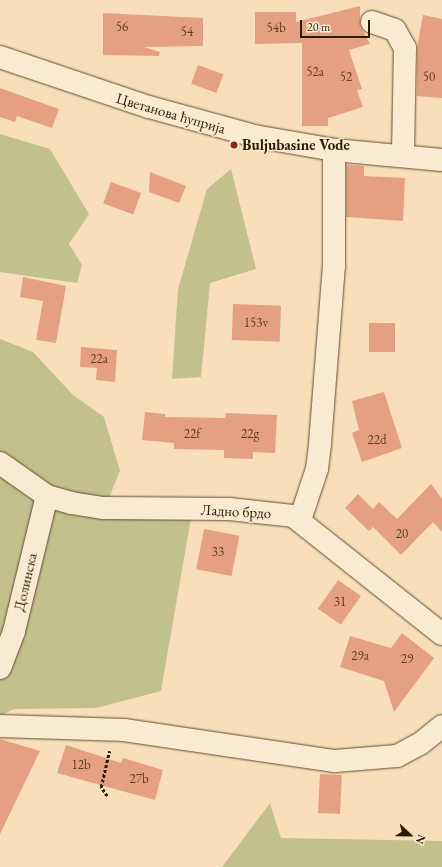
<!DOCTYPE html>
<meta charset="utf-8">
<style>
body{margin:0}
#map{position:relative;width:442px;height:867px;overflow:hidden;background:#f9dfb9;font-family:"EB Garamond",serif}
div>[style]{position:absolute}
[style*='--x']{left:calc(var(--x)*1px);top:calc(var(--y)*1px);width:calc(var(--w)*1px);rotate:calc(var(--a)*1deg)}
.green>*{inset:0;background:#c2c18c}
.building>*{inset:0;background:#e5a082;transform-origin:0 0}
.path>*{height:2.5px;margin-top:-1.25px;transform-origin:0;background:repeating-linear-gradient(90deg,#2c1c05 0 3px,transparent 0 5px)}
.roads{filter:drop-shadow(0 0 1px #5f4d32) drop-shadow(0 0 1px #5f4d32)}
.minor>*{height:22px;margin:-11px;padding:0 11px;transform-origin:11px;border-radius:11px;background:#fbead2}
.dots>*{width:11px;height:11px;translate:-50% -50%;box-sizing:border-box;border:2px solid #fbead2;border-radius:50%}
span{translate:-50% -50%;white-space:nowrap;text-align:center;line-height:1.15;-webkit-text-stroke:3px #fbead2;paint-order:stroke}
.number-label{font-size:13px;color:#5a3d24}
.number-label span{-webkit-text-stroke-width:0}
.street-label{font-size:15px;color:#2c1c05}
.poi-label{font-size:15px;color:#2c1c05;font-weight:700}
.left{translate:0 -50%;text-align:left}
.north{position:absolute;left:390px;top:815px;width:40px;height:40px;-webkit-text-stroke:3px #fbead2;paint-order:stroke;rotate:112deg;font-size:11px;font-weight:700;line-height:16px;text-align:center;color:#2c1c05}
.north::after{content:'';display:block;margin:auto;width:14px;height:18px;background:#2c1c05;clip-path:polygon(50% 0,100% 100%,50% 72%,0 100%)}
.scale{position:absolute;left:300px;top:20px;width:70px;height:18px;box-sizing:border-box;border:2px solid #2c1c05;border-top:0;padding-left:5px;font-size:12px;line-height:14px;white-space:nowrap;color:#2c1c05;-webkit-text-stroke:3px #fbead2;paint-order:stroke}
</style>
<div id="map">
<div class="green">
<i style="clip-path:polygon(0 134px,50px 149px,89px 214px,69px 244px,82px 265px,77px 283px,0 272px)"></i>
<i style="clip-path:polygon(231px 169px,256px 269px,210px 283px,201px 377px,172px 379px,178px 289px,207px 189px)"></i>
<i style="clip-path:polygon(0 339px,33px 352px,73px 395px,104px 417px,120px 471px,102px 514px,191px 518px,161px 691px,96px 708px,14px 709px,0 716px)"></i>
<i style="clip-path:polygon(270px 803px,281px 838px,442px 841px,442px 867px,222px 867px)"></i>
</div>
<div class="building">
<i style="clip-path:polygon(360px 6px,360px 25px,370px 44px,349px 50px,362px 89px,357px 90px,363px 107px,328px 118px,328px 126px,302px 126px,302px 43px,255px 44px,255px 12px,296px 12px,296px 22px)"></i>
<i style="clip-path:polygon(103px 13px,203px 18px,203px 46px,144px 47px,160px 52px,159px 56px,103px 55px)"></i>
<i style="clip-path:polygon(423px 15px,442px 19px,442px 98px,417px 96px,417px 48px)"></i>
<i style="left:198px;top:65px;width:27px;height:20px;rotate:20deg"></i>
<i style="clip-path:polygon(0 88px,59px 109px,52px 128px,17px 116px,15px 122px,0 117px)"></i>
<i style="clip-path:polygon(346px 165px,364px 166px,364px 176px,405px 178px,403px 221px,346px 217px)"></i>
<i style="clip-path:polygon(150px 172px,186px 186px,179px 203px,149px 192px)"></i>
<i style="left:111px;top:182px;width:32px;height:23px;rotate:20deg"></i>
<i style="clip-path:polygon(23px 277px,66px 286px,56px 343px,36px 340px,43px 301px,20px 297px)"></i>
<i style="left:233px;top:304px;width:48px;height:36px;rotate:2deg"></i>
<i style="left:369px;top:323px;width:26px;height:29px"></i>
<i style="clip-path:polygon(81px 347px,117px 350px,115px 382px,96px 380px,97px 368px,80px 367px)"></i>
<i style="clip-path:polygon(384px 392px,402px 448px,362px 462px,352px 433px,359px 430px,352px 401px)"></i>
<i style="clip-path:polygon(145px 412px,165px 414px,165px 417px,225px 418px,226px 413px,277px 415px,275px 453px,253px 452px,253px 459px,224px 458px,224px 450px,174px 449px,174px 443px,142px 440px)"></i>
<i style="clip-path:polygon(431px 484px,442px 499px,442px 532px,433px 522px,401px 555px,373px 527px,369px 531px,345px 508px,358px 494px,373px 509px,379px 502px,397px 519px)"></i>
<i style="left:204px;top:529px;width:36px;height:41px;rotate:11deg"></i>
<i style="left:338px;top:580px;width:28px;height:35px;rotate:35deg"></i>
<i style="clip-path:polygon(402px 633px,434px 658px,394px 712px,384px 681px,340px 667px,350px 636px,391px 648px)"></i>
<i style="clip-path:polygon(0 739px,40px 751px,0 834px)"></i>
<i style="clip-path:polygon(66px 745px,121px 763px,123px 758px,163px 770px,155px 800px,57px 773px)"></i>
<i style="left:320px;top:774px;width:22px;height:39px;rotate:3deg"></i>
</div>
<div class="path">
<i style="--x:107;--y:796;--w:11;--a:-124"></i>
<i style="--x:101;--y:787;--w:37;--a:-77"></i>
</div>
<div class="roads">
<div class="minor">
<i style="--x:372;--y:22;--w:24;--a:19"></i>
<i style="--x:395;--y:30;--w:21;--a:61"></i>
<i style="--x:405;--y:48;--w:108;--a:91.1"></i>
<i style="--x:0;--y:57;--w:157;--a:18.6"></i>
<i style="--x:149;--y:107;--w:109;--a:15.4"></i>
<i style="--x:254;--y:136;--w:81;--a:9.9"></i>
<i style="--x:334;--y:150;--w:108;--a:5.3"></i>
<i style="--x:0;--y:463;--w:57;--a:35.1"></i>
<i style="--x:47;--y:496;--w:25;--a:16"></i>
<i style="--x:71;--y:503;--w:33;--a:9"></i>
<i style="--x:104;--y:508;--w:125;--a:0.5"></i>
<i style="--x:229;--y:509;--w:64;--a:6.2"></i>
<i style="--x:293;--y:516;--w:190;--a:38.4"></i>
<i style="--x:300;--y:520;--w:54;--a:-71.6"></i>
<i style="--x:317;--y:469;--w:26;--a:-83"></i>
<i style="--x:320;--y:443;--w:178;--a:-85.5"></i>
<i style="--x:334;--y:266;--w:116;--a:-90"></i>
<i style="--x:0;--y:668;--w:40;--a:-69"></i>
<i style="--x:14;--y:631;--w:139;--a:-76.3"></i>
<i style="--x:0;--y:726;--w:124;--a:1.8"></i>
<i style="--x:124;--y:730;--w:213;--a:8.4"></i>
<i style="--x:335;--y:761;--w:62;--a:-4.6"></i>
<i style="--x:397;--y:756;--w:26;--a:-28"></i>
<i style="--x:420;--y:744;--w:28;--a:-39"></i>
</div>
</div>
<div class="dots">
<i style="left:234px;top:145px;background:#8f2418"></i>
</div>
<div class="number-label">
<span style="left:122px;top:27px">56</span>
<span style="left:276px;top:28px">54b</span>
<span style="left:187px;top:32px">54</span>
<span style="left:315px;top:72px">52a</span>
<span style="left:346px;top:77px">52</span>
<span style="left:429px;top:77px">50</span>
<span style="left:256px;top:323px">153v</span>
<span style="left:99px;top:359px">22a</span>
<span style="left:192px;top:434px">22f</span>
<span style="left:250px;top:434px">22g</span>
<span style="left:377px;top:440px">22d</span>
<span style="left:402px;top:534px">20</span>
<span style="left:218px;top:552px">33</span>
<span style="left:340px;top:602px">31</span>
<span style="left:360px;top:656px">29a</span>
<span style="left:407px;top:659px">29</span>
<span style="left:81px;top:765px">12b</span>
<span style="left:139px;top:779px">27b</span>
</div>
<div class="street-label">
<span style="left:171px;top:113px;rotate:16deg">Цветанова ћуприја</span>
<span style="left:236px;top:511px;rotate:3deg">Ладно брдо</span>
<span style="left:25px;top:582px;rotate:-77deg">Долинска</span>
</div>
<div class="poi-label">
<span class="left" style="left:242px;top:145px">Buljubasine Vode</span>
</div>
<div class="north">N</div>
<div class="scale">20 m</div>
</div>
